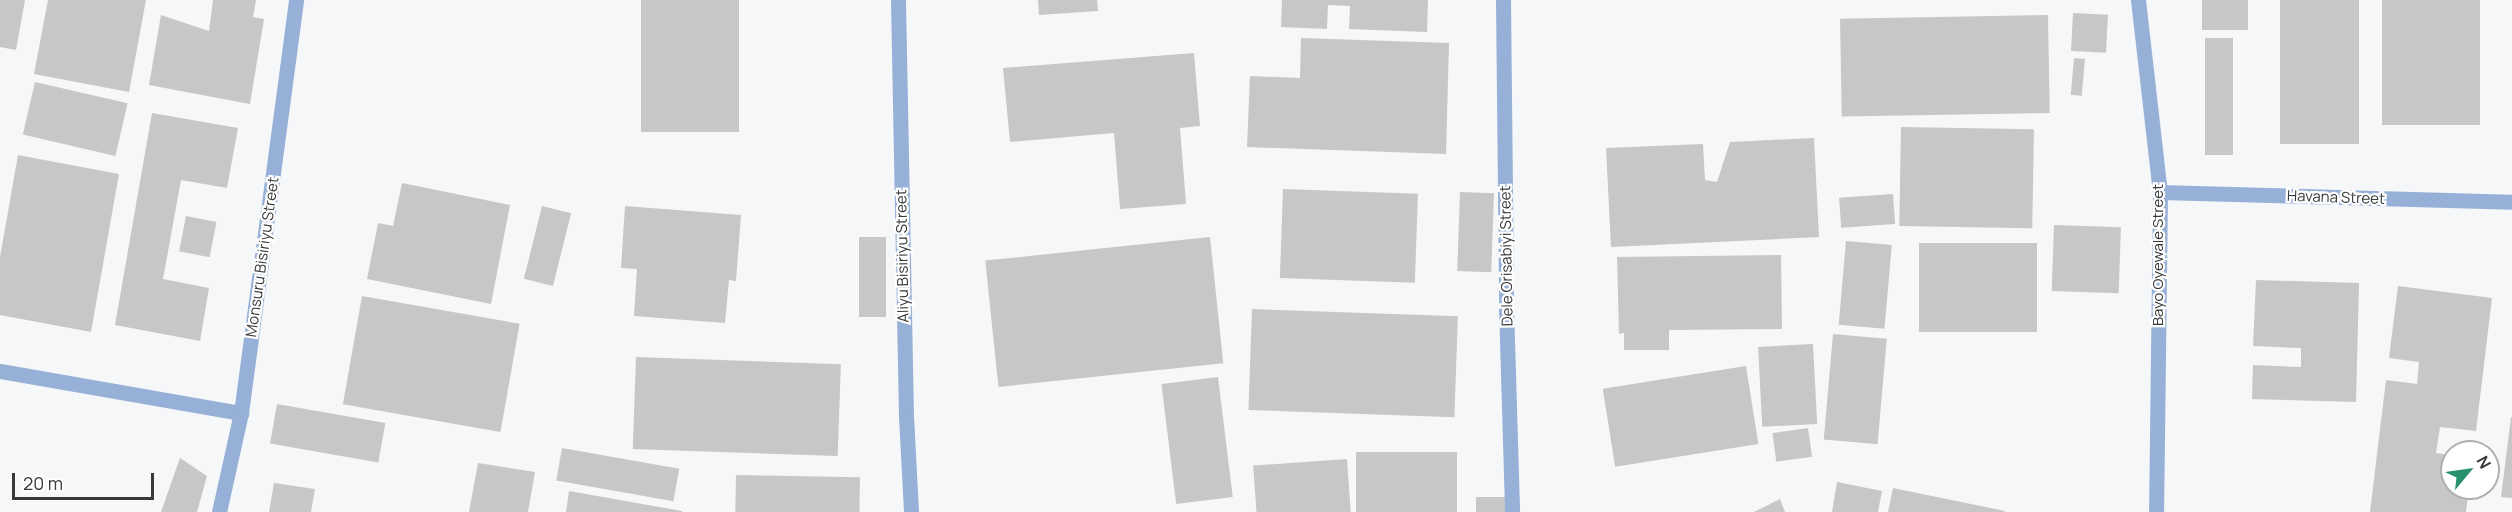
<!DOCTYPE html>
<style>
body{margin:0}
#map{position:relative;width:2512px;height:512px;overflow:hidden;background:#f6f7f8;font-family:Manrope,sans-serif}
div>[style]{position:absolute}
[style*='--x']{left:calc(var(--x)*1px);top:calc(var(--y)*1px);width:calc(var(--w)*1px);rotate:calc(var(--a)*1deg)}
.building>*{inset:0;background:#c6c7c8;transform-origin:0 0}
.street>*{height:15px;margin:-7.5px;padding:0 7.5px;transform-origin:7.5px;border-radius:7.5px;background:#97b0d7}
span{translate:-50% -50%;white-space:nowrap;text-align:center;line-height:1.15;-webkit-text-stroke:4.5px #fff;paint-order:stroke}
.street-label{font-size:15px;color:#373838}
.north{position:absolute;left:2440px;top:440px;width:60px;height:60px;box-sizing:border-box;background:#fff;border:2px solid #afafaf;border-radius:50%;rotate:61deg;font-size:16px;font-weight:700;line-height:24px;text-align:center;color:#373838}
.north::after{content:'';display:block;margin:auto;width:21px;height:27px;background:#2a916d;clip-path:polygon(50% 0,100% 100%,50% 72%,0 100%)}
.scale{position:absolute;left:12px;top:473px;width:142px;height:27px;box-sizing:border-box;border:3px solid #373838;border-top:0;padding-left:8px;font-size:18px;line-height:21px;white-space:nowrap;color:#373838;-webkit-text-stroke:4px #fff;paint-order:stroke}
</style>
<div id="map">
<div class="building">
<i style="clip-path:polygon(0 0,25px 0,16px 50px,0 47px)"></i>
<i style="clip-path:polygon(48px 0,146px 0,129px 92px,34px 74px)"></i>
<i style="clip-path:polygon(213px 0,256px 0,253px 17px,264px 19px,250px 104px,149px 85px,161px 15px,209px 31px)"></i>
<i style="left:641px;top:0;width:98px;height:132px"></i>
<i style="clip-path:polygon(1038px 0,1097px 0,1098px 11px,1039px 15px)"></i>
<i style="clip-path:polygon(1282px 0,1428px 0,1427px 32px,1349px 29px,1350px 6px,1328px 5px,1327px 29px,1281px 27px)"></i>
<i style="left:2202px;top:0;width:46px;height:30px"></i>
<i style="left:2280px;top:0;width:79px;height:144px"></i>
<i style="left:2382px;top:0;width:98px;height:125px"></i>
<i style="left:2073px;top:13px;width:35px;height:38px;rotate:3deg"></i>
<i style="left:2048px;top:15px;width:98px;height:208px;rotate:89deg"></i>
<i style="clip-path:polygon(1301px 38px,1449px 43px,1446px 154px,1247px 147px,1250px 76px,1300px 78px)"></i>
<i style="left:2205px;top:38px;width:28px;height:117px"></i>
<i style="clip-path:polygon(1194px 53px,1200px 126px,1180px 128px,1186px 204px,1120px 209px,1114px 133px,1010px 142px,1003px 68px)"></i>
<i style="left:2074px;top:58px;width:11px;height:37px;rotate:5deg"></i>
<i style="left:35px;top:82px;width:95px;height:54px;rotate:13deg"></i>
<i style="clip-path:polygon(152px 113px,238px 128px,227px 188px,181px 180px,163px 279px,209px 288px,200px 341px,115px 325px)"></i>
<i style="left:1901px;top:127px;width:133px;height:99px;rotate:1deg"></i>
<i style="clip-path:polygon(1814px 138px,1819px 237px,1611px 247px,1606px 148px,1703px 144px,1705px 180px,1717px 182px,1730px 142px)"></i>
<i style="clip-path:polygon(18px 155px,119px 174px,91px 332px,0 315px,0 257px)"></i>
<i style="clip-path:polygon(402px 183px,510px 205px,491px 304px,367px 279px,378px 223px,393px 226px)"></i>
<i style="left:1283px;top:189px;width:135px;height:89px;rotate:2deg"></i>
<i style="left:1460px;top:192px;width:34px;height:79px;rotate:2deg"></i>
<i style="left:1893px;top:194px;width:30px;height:54px;rotate:86deg"></i>
<i style="left:542px;top:206px;width:30px;height:75px;rotate:14deg"></i>
<i style="clip-path:polygon(625px 206px,741px 215px,736px 281px,729px 280px,725px 323px,634px 316px,637px 269px,621px 268px)"></i>
<i style="left:186px;top:216px;width:31px;height:36px;rotate:11deg"></i>
<i style="left:2054px;top:225px;width:67px;height:66px;rotate:2deg"></i>
<i style="left:859px;top:237px;width:27px;height:80px"></i>
<i style="left:1210px;top:237px;width:127px;height:226px;rotate:84deg"></i>
<i style="left:1846px;top:241px;width:46px;height:84px;rotate:5deg"></i>
<i style="left:1919px;top:243px;width:118px;height:89px"></i>
<i style="clip-path:polygon(1781px 255px,1782px 329px,1669px 330px,1669px 350px,1624px 350px,1624px 333px,1619px 334px,1617px 257px)"></i>
<i style="clip-path:polygon(2256px 280px,2359px 283px,2356px 402px,2252px 399px,2253px 365px,2301px 367px,2301px 348px,2253px 346px)"></i>
<i style="clip-path:polygon(2398px 286px,2492px 298px,2476px 431px,2440px 427px,2436px 453px,2452px 455px,2452px 488px,2469px 488px,2466px 512px,2370px 512px,2386px 380px,2417px 384px,2419px 362px,2389px 358px)"></i>
<i style="left:362px;top:296px;width:160px;height:110px;rotate:10deg"></i>
<i style="left:1252px;top:309px;width:206px;height:101px;rotate:2deg"></i>
<i style="left:1833px;top:334px;width:54px;height:106px;rotate:5deg"></i>
<i style="left:1813px;top:344px;width:80px;height:55px;rotate:87deg"></i>
<i style="left:636px;top:357px;width:205px;height:92px;rotate:2deg"></i>
<i style="left:1746px;top:366px;width:79px;height:145px;rotate:81deg"></i>
<i style="left:1218px;top:377px;width:121px;height:57px;rotate:83deg"></i>
<i style="left:277px;top:404px;width:110px;height:40px;rotate:10deg"></i>
<i style="clip-path:polygon(2511px 417px,2512px 417px,2512px 498px,2501px 497px)"></i>
<i style="left:1808px;top:428px;width:29px;height:36px;rotate:82deg"></i>
<i style="left:562px;top:448px;width:119px;height:33px;rotate:10deg"></i>
<i style="left:1457px;top:452px;width:60px;height:101px;rotate:90deg"></i>
<i style="clip-path:polygon(180px 458px,207px 476px,197px 512px,161px 512px)"></i>
<i style="left:1347px;top:459px;width:53px;height:94px;rotate:86deg"></i>
<i style="clip-path:polygon(478px 463px,535px 472px,528px 512px,469px 512px)"></i>
<i style="left:736px;top:475px;width:124px;height:37px;rotate:1deg"></i>
<i style="clip-path:polygon(1837px 482px,1882px 491px,1878px 512px,1832px 512px)"></i>
<i style="clip-path:polygon(274px 483px,315px 489px,311px 512px,269px 512px)"></i>
<i style="clip-path:polygon(1893px 488px,2005px 511px,2005px 512px,1888px 512px)"></i>
<i style="clip-path:polygon(569px 491px,682px 511px,682px 512px,566px 512px)"></i>
<i style="left:1476px;top:497px;width:30px;height:15px"></i>
<i style="clip-path:polygon(1780px 499px,1785px 512px,1754px 512px)"></i>
</div>
<div class="street">
<i style="--x:898;--y:0;--w:416;--a:88.9"></i>
<i style="--x:906;--y:416;--w:96;--a:87"></i>
<i style="--x:1503;--y:0;--w:306;--a:89.4"></i>
<i style="--x:1506;--y:306;--w:206;--a:88.3"></i>
<i style="--x:2138;--y:0;--w:193;--a:83.5"></i>
<i style="--x:2160;--y:192;--w:320;--a:90.7"></i>
<i style="--x:2160;--y:192;--w:352;--a:1.6"></i>
<i style="--x:0;--y:371;--w:245;--a:9.9"></i>
<i style="--x:219;--y:512;--w:101;--a:-77.5"></i>
<i style="--x:241;--y:413;--w:417;--a:-82.4"></i>
</div>
<div class="street-label">
<span style="left:2336px;top:197px;rotate:2deg">Havana Street</span>
<span style="left:2158px;top:255px;rotate:-90deg">Bayo Oyewale Street</span>
<span style="left:902px;top:256px;rotate:-91deg">Aliyu Bisiriyu Street</span>
<span style="left:1506px;top:256px;rotate:-91deg">Dele Orisabiyi Street</span>
<span style="left:262px;top:257px;rotate:-82deg">Monsuru Bisiriyu Street</span>
</div>
<div class="north">N</div>
<div class="scale">20 m</div>
</div>
